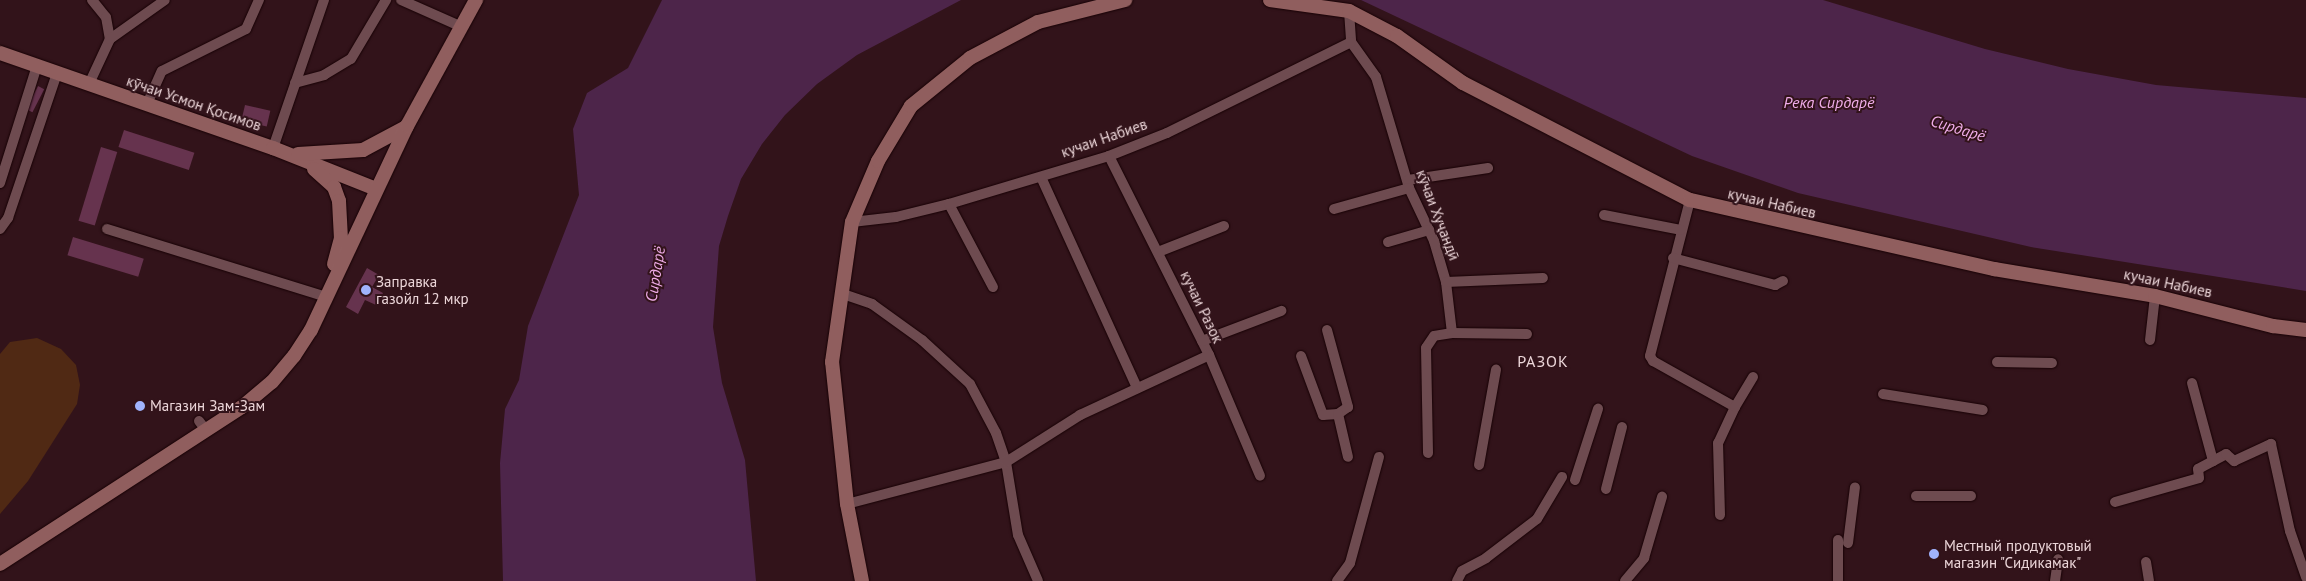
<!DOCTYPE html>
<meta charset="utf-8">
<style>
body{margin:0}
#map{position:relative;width:2306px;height:581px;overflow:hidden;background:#32131a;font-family:"PT Sans",sans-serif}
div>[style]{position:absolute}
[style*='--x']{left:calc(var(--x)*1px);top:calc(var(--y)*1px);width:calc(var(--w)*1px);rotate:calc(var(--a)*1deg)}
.green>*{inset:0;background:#502914}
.water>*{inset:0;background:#4d254a}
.building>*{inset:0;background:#66334e;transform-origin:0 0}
.roads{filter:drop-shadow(0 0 1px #180105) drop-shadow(0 0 1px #180105)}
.street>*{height:10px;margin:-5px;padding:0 5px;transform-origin:5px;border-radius:5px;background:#6e4b50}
.secondary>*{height:14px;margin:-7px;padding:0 7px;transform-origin:7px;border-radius:7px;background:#905e5e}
.dots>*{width:14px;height:14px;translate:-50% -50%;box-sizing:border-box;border:2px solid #32131a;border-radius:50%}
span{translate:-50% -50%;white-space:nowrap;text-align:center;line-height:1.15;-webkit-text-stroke:4px #32131a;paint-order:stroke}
.street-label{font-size:15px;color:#ecd6d9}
.poi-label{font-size:15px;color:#ecd6d9}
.left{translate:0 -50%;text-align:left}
.water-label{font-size:16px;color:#eface8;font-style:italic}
.neighbourhood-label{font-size:16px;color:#ecd6d9;letter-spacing:1px}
</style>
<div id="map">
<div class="green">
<i style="clip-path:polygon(37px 338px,61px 349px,76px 365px,80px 385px,77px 404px,28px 481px,0 514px,0 354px,10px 342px)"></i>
</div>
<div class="water">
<i style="clip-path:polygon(662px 0,961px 0,857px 55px,817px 84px,785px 115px,762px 144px,741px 179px,728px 216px,719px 246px,713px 327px,722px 383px,745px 460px,756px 581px,503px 581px,500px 463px,505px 409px,519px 380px,528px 326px,579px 195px,573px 129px,587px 93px,628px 68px)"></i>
<i style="clip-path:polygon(1361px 0,1823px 0,1985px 49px,2068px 69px,2156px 85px,2306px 98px,2306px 291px,2031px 247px,1798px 193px,1692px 156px)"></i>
</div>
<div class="building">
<i style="left:38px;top:86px;width:7px;height:26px;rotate:27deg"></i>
<i style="left:245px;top:105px;width:26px;height:16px;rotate:13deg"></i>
<i style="left:124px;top:130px;width:74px;height:18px;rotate:18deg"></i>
<i style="left:101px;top:147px;width:17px;height:77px;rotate:17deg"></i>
<i style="left:73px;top:237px;width:74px;height:19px;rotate:17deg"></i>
<i style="clip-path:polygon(367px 268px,379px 275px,372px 287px,383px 293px,376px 305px,365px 300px,358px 314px,346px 307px)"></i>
</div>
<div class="roads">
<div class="street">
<i style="--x:92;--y:0;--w:22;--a:51"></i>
<i style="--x:106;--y:17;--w:22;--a:80"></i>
<i style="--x:401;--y:0;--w:67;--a:23.9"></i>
<i style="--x:1349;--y:11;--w:31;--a:86"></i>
<i style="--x:1351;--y:42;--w:43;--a:54.5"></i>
<i style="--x:1376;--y:77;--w:116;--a:73.4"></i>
<i style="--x:1409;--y:188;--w:59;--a:64.7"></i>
<i style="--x:1434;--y:241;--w:43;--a:73.7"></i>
<i style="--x:1446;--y:282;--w:51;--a:83.3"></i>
<i style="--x:1452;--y:333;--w:18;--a:171"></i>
<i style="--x:1434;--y:336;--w:14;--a:124"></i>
<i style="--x:1426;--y:348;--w:105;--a:88.9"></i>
<i style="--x:295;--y:83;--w:30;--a:-15"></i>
<i style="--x:324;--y:75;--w:31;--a:-31"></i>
<i style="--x:351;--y:59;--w:69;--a:-59.3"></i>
<i style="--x:89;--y:84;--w:50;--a:-65"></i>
<i style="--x:110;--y:39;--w:67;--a:-35.3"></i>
<i style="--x:147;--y:104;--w:36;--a:-66"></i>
<i style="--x:162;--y:71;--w:94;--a:-26.6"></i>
<i style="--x:246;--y:29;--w:32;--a:-66"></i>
<i style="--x:273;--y:148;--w:157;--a:-71"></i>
<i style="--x:1109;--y:156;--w:223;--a:63.3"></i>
<i style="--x:1209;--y:355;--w:131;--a:67.1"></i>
<i style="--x:1041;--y:177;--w:232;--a:65.5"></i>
<i style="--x:1408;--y:180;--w:81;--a:-8.5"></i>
<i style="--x:0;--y:183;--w:123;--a:-72.5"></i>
<i style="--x:1690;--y:200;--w:161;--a:104.4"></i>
<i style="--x:1650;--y:356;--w:6;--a:59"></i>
<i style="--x:1653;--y:361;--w:94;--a:29.3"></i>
<i style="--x:1735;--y:407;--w:40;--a:115"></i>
<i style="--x:1718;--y:443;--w:72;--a:88.4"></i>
<i style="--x:949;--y:204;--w:94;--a:62.1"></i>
<i style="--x:1334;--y:209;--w:78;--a:-15.6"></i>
<i style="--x:1604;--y:215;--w:78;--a:11"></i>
<i style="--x:852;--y:222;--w:44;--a:-6.5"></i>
<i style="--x:896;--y:217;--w:55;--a:-13.8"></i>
<i style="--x:949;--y:204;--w:167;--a:-16.7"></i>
<i style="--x:1109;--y:156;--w:62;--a:-21.6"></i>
<i style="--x:1167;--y:133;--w:205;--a:-26.3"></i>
<i style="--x:0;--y:229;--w:14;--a:-54"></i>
<i style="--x:8;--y:218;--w:153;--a:-71.3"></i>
<i style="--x:107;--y:229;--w:229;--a:17.2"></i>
<i style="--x:1388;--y:242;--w:43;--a:-16.3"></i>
<i style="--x:1158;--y:252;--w:71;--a:-21.5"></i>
<i style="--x:1673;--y:258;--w:106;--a:14.8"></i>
<i style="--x:1775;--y:285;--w:9;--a:-27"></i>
<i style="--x:1446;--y:282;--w:97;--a:-2.4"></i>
<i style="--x:843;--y:294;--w:31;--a:19"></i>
<i style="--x:872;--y:304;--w:62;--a:35.8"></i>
<i style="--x:922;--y:340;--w:65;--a:42.5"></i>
<i style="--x:970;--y:384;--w:55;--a:62"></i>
<i style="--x:996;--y:433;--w:31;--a:71"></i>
<i style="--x:1006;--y:462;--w:74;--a:80.7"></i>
<i style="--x:1018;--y:535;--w:50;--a:66.5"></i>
<i style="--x:1327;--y:330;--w:80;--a:74.7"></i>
<i style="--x:1348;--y:407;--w:12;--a:145"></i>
<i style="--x:1452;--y:333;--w:75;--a:0.8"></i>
<i style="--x:2150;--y:340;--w:44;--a:-83.5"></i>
<i style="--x:1202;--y:341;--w:85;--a:-20.8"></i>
<i style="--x:1301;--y:356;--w:63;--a:69.6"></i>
<i style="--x:1323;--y:415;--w:15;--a:-4"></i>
<i style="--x:1338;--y:414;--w:44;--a:76.9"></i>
<i style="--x:1997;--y:362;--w:55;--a:1"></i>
<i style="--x:2192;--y:383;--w:81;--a:74.9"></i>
<i style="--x:1883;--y:394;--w:101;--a:9.1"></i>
<i style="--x:1735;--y:407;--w:35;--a:-59"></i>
<i style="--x:199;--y:421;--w:10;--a:53"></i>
<i style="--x:1479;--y:465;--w:97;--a:-79.9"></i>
<i style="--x:1575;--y:480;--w:75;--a:-72.1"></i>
<i style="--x:1606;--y:489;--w:64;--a:-75.5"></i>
<i style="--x:1916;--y:496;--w:55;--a:0"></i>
<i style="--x:2115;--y:502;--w:87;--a:-15.9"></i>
<i style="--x:2199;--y:478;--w:9;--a:-96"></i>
<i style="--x:2198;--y:469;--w:32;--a:-28"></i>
<i style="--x:2226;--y:454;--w:11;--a:41"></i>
<i style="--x:2234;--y:461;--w:41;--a:-24.7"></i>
<i style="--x:2271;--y:444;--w:89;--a:77.7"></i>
<i style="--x:2290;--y:531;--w:49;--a:70.8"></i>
<i style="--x:847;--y:504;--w:164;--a:-14.8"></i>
<i style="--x:1006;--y:462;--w:88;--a:-32.4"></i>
<i style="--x:1080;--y:415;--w:142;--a:-24.9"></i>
<i style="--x:1848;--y:543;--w:56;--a:-82.9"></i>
<i style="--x:2146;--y:562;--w:19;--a:81"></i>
<i style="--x:1337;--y:581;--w:22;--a:-54"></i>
<i style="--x:1350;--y:563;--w:110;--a:-74.7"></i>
<i style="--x:1457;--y:581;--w:11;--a:-63"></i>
<i style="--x:1462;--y:571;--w:27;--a:-28"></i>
<i style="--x:1486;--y:558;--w:64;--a:-37.4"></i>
<i style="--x:1537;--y:519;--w:49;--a:-59.2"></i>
<i style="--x:1625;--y:581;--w:30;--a:-50"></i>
<i style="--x:1644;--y:558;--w:64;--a:-73.6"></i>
<i style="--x:1838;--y:581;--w:41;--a:-90"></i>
<i style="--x:2055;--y:581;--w:22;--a:-82"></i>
</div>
<div class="secondary">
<i style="--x:1270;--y:0;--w:80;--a:7.9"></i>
<i style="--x:1349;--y:11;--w:54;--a:27.5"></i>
<i style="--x:1397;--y:36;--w:81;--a:35.5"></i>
<i style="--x:1463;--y:83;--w:255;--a:27.3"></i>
<i style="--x:1690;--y:200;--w:312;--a:12.8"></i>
<i style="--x:1994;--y:269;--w:163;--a:9.5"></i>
<i style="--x:2155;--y:296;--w:122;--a:14.3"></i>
<i style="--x:2273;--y:326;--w:33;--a:7"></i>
<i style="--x:0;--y:53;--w:289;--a:19.2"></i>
<i style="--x:273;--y:148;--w:111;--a:21.7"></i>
<i style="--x:298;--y:154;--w:65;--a:-3.5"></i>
<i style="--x:363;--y:150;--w:49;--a:-28.1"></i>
<i style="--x:314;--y:169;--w:27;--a:42"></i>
<i style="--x:334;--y:187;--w:15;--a:70"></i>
<i style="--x:339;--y:201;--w:37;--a:87"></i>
<i style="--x:341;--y:238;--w:27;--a:105"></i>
<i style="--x:0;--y:564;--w:288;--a:-33"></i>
<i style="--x:242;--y:407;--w:39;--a:-40"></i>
<i style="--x:272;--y:382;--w:34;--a:-50"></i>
<i style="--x:294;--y:356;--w:31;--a:-57"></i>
<i style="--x:311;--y:330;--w:225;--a:-64.8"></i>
<i style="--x:407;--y:126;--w:144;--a:-61.3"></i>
<i style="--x:862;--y:581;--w:78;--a:-101"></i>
<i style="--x:847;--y:504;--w:143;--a:-96"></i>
<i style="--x:832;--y:362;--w:141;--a:-81.9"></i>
<i style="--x:852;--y:222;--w:66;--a:-66.9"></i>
<i style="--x:878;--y:161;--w:64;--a:-59"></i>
<i style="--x:911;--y:106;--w:76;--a:-39.1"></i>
<i style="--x:970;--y:58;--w:77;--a:-27.9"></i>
<i style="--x:1038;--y:22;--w:90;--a:-14.2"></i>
</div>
</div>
<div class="dots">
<i style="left:366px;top:290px;background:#a0b3fd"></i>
<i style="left:140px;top:406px;background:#a0b3fd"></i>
<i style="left:1934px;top:554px;background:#a0b3fd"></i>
</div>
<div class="street-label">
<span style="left:194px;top:103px;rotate:19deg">кӯчаи Усмон Қосимов</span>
<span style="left:1104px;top:138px;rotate:-19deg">кучаи Набиев</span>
<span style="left:1772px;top:203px;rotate:13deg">кучаи Набиев</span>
<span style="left:1438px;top:215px;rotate:69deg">кӯчаи Хуҷандӣ</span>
<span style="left:2168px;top:283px;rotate:12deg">кучаи Набиев</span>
<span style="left:1202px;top:307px;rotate:64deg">кучаи Разок</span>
</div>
<div class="poi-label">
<span class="left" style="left:376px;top:290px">Заправка<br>газойл 12 мкр</span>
<span class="left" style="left:150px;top:406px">Магазин Зам-Зам</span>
<span class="left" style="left:1944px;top:554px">Местный продуктовый<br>магазин "Сидикамак"</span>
</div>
<div class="water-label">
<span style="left:1829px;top:102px">Река Сирдарё</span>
<span style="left:1958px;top:128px;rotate:17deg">Сирдарё</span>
<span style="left:655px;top:274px;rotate:-81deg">Сирдарё</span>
</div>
<div class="neighbourhood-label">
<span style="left:1543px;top:361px">РАЗОК</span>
</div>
</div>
